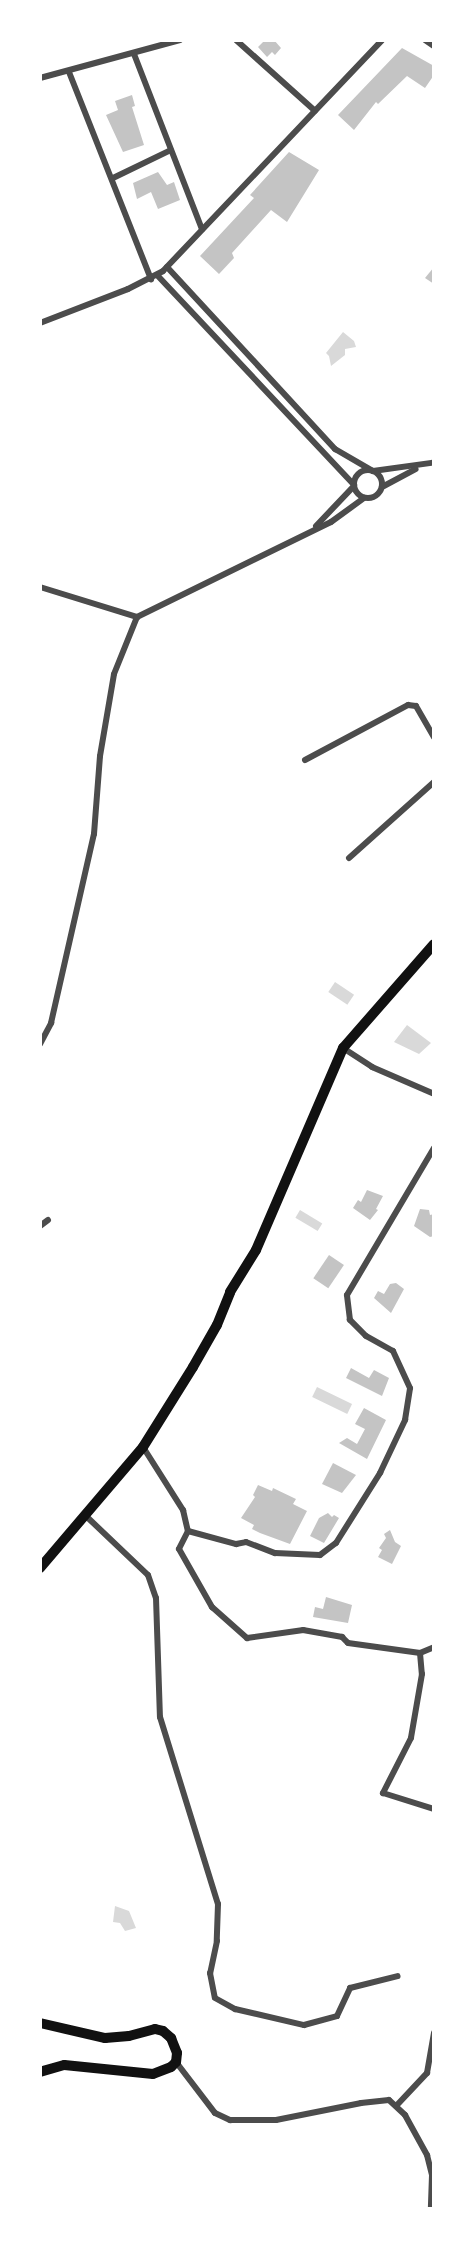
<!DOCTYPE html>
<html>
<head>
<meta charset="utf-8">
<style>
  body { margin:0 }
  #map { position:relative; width:474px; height:2249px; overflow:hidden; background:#fff; font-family:Lato,sans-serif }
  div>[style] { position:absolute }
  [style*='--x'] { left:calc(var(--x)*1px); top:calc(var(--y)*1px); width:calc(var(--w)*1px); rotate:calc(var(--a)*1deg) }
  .water>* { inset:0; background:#d9d9d9; transform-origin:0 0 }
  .building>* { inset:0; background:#c4c4c4; transform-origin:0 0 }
  .minor>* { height:6px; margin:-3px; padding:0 3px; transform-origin:3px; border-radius:3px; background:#4c4c4c }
  .minor>.ring { margin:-3px; padding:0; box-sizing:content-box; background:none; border:6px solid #4c4c4c; border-radius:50% }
  .secondary>* { height:10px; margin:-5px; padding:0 5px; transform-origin:5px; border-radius:5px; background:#111 }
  span { translate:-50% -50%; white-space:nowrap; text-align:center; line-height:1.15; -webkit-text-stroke:4.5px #fff; paint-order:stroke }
  .frame { position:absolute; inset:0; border:42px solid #fff; pointer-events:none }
</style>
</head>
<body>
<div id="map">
  <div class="water">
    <i style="clip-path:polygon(343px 332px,354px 341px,356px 347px,345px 349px,345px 355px,331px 366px,329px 356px,326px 353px)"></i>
    <i style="left:335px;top:982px;width:23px;height:12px;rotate:34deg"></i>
    <i style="clip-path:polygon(407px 1025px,431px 1043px,419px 1054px,394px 1042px)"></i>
    <i style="left:300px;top:1210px;width:26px;height:9px;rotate:31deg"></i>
    <i style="left:317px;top:1387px;width:39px;height:11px;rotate:26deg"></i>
    <i style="clip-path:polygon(115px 1906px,129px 1911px,136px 1928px,125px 1931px,120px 1923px,113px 1922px)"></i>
  </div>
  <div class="building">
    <i style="clip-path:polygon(265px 40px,274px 40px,281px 48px,275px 55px,272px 52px,267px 57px,258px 47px)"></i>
    <i style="clip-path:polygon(402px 48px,434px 66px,434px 75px,425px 88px,407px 76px,378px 104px,376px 102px,354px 130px,338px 115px)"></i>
    <i style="clip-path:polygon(132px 95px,135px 106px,132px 107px,144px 145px,123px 152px,106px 115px,118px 110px,115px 101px)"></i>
    <i style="clip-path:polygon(289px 152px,319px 170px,287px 222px,271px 210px,232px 253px,234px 258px,219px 274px,200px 256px,254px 198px,250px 195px)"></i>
    <i style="clip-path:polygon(158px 172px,167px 185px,174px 182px,180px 200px,158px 209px,151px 192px,137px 199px,133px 183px)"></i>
    <i style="clip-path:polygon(434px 267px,434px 284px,425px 278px)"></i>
    <i style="clip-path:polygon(367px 1190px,383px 1196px,376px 1209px,378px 1210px,370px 1220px,353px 1208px,358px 1200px,361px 1202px)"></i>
    <i style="clip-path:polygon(420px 1209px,429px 1210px,430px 1215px,434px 1214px,434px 1236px,430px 1237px,414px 1226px)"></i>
    <i style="left:329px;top:1255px;width:18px;height:28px;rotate:34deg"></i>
    <i style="clip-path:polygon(396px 1283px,404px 1289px,391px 1313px,374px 1298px,378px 1291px,384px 1294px,390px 1284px)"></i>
    <i style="clip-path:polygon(351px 1368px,369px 1378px,374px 1370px,389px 1378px,382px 1396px,346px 1378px)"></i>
    <i style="clip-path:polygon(364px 1408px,386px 1420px,367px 1459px,339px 1443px,347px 1438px,357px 1444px,365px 1429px,355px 1424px)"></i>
    <i style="clip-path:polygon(333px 1463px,356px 1475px,342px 1493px,322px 1484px)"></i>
    <i style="clip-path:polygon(258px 1485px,272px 1491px,273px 1488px,296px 1499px,293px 1504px,307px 1511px,290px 1544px,260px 1533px,252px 1529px,254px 1525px,241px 1518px,255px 1497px,253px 1495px)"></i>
    <i style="clip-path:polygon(328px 1513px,332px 1517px,334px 1515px,339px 1518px,324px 1543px,310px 1536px,319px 1518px)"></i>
    <i style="clip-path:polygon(390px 1530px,395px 1542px,401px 1546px,392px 1564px,378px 1557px,382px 1550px,379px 1548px,386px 1538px,384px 1534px)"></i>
    <i style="clip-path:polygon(326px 1597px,352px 1605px,348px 1623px,313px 1617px,315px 1607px,323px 1609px)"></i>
  </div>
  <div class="minor">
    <i style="--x:236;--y:40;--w:106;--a:41.9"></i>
    <i style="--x:425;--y:40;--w:11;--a:34"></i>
    <i style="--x:134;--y:54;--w:188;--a:68.8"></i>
    <i style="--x:69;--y:72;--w:223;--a:68.4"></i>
    <i style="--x:40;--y:78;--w:145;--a:-15.2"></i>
    <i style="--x:113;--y:178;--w:64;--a:-25.8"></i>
    <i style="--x:167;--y:267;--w:248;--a:47.3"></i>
    <i style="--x:335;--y:449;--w:44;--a:30.1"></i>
    <i style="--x:373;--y:471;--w:59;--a:-7.9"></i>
    <i style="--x:157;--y:275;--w:288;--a:46.8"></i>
    <i style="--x:40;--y:323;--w:94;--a:-21.1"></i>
    <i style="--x:128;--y:289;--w:39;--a:-27"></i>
    <i style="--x:163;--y:271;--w:318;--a:-46.5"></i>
    <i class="ring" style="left:354px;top:470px;width:22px;height:22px"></i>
    <i style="--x:382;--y:487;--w:38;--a:-28"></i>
    <i style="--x:316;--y:526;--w:55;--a:-46.5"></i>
    <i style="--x:40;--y:587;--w:102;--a:17.2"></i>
    <i style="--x:305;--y:760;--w:117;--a:-28.1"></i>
    <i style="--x:408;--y:705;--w:8;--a:7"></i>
    <i style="--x:416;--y:706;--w:36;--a:60"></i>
    <i style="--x:349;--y:858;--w:114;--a:-41.8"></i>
    <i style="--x:40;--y:1044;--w:24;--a:-62"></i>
    <i style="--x:51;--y:1023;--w:194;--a:-77.2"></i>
    <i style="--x:94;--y:834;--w:78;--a:-85.6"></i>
    <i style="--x:100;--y:756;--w:83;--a:-80.3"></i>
    <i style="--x:114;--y:674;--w:61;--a:-68"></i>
    <i style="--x:137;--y:617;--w:216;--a:-26.1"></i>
    <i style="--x:331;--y:522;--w:41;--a:-36"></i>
    <i style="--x:343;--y:1048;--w:35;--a:33"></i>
    <i style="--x:372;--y:1067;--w:68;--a:23.5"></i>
    <i style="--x:40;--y:1226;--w:10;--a:-37"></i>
    <i style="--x:143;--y:1447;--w:75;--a:57.6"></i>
    <i style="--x:183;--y:1510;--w:22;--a:77"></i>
    <i style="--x:188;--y:1531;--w:20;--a:117"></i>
    <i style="--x:179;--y:1549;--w:67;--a:60.4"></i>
    <i style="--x:212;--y:1607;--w:47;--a:41.5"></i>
    <i style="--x:247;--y:1638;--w:57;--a:-8.1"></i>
    <i style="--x:303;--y:1630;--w:40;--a:10"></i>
    <i style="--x:342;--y:1637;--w:8;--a:45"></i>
    <i style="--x:348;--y:1643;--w:73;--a:7.9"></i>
    <i style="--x:420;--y:1653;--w:15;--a:-23"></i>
    <i style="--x:87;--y:1517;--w:84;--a:43.6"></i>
    <i style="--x:148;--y:1575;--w:24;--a:71"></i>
    <i style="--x:156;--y:1598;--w:119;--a:88.1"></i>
    <i style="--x:160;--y:1717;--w:196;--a:72.8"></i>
    <i style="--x:218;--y:1904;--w:37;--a:92"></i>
    <i style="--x:217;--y:1941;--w:33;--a:102"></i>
    <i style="--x:210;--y:1973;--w:25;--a:79"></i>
    <i style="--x:215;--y:1998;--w:23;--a:29"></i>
    <i style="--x:235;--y:2009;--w:71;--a:13.1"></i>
    <i style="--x:304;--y:2025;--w:34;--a:-15"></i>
    <i style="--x:337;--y:2016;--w:31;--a:-65"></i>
    <i style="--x:350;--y:1988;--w:49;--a:-14"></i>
    <i style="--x:188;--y:1531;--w:50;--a:15.2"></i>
    <i style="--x:236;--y:1544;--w:10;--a:-11"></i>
    <i style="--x:246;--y:1542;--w:31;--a:21"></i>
    <i style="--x:275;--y:1553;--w:45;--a:2.5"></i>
    <i style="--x:320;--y:1555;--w:20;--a:-37"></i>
    <i style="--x:336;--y:1543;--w:83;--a:-57.8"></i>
    <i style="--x:380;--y:1473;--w:59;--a:-64.7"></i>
    <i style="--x:405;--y:1420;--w:32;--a:-81"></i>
    <i style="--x:410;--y:1388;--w:41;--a:-114.7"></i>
    <i style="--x:393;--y:1351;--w:31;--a:-151"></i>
    <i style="--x:366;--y:1336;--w:23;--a:-135"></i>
    <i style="--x:350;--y:1320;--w:25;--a:-97"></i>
    <i style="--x:347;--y:1295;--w:171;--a:-59.4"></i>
    <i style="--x:420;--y:1653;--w:21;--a:85"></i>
    <i style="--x:422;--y:1674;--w:65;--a:99.8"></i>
    <i style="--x:411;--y:1738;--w:62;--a:117"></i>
    <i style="--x:383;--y:1793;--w:53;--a:17.4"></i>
    <i style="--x:176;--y:2062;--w:64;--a:52.6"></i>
    <i style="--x:215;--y:2113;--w:17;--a:25"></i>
    <i style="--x:230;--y:2120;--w:46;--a:0"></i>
    <i style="--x:276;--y:2120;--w:87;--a:-11.3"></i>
    <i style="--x:361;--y:2103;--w:28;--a:-6"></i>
    <i style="--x:389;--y:2100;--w:22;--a:43"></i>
    <i style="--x:405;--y:2115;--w:46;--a:61.2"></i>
    <i style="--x:427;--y:2155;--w:21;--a:76"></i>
    <i style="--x:432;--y:2175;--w:33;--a:92"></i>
    <i style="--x:397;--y:2105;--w:44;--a:-46.8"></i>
    <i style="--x:427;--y:2073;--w:41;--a:-80.1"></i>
  </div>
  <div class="secondary">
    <i style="--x:40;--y:1568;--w:159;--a:-49.6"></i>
    <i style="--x:143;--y:1447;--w:94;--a:-58"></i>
    <i style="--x:193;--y:1367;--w:48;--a:-60.3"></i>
    <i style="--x:217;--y:1325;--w:35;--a:-68"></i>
    <i style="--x:230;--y:1292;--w:49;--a:-58.2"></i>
    <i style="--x:256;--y:1250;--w:220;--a:-66.7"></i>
    <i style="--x:343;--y:1048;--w:138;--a:-48.8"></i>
    <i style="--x:40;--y:2023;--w:67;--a:13"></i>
    <i style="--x:105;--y:2038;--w:24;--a:-5"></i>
    <i style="--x:129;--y:2036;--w:27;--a:-15"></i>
    <i style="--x:155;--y:2029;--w:8;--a:14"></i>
    <i style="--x:163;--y:2031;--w:11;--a:41"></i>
    <i style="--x:171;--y:2038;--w:16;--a:68"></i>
    <i style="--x:177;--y:2053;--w:9;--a:96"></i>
    <i style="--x:176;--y:2062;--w:7;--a:135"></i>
    <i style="--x:171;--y:2067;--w:19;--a:159"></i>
    <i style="--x:153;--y:2074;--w:89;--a:-174.2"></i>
    <i style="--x:64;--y:2065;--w:25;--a:164"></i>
  </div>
  <div class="frame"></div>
</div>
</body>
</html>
